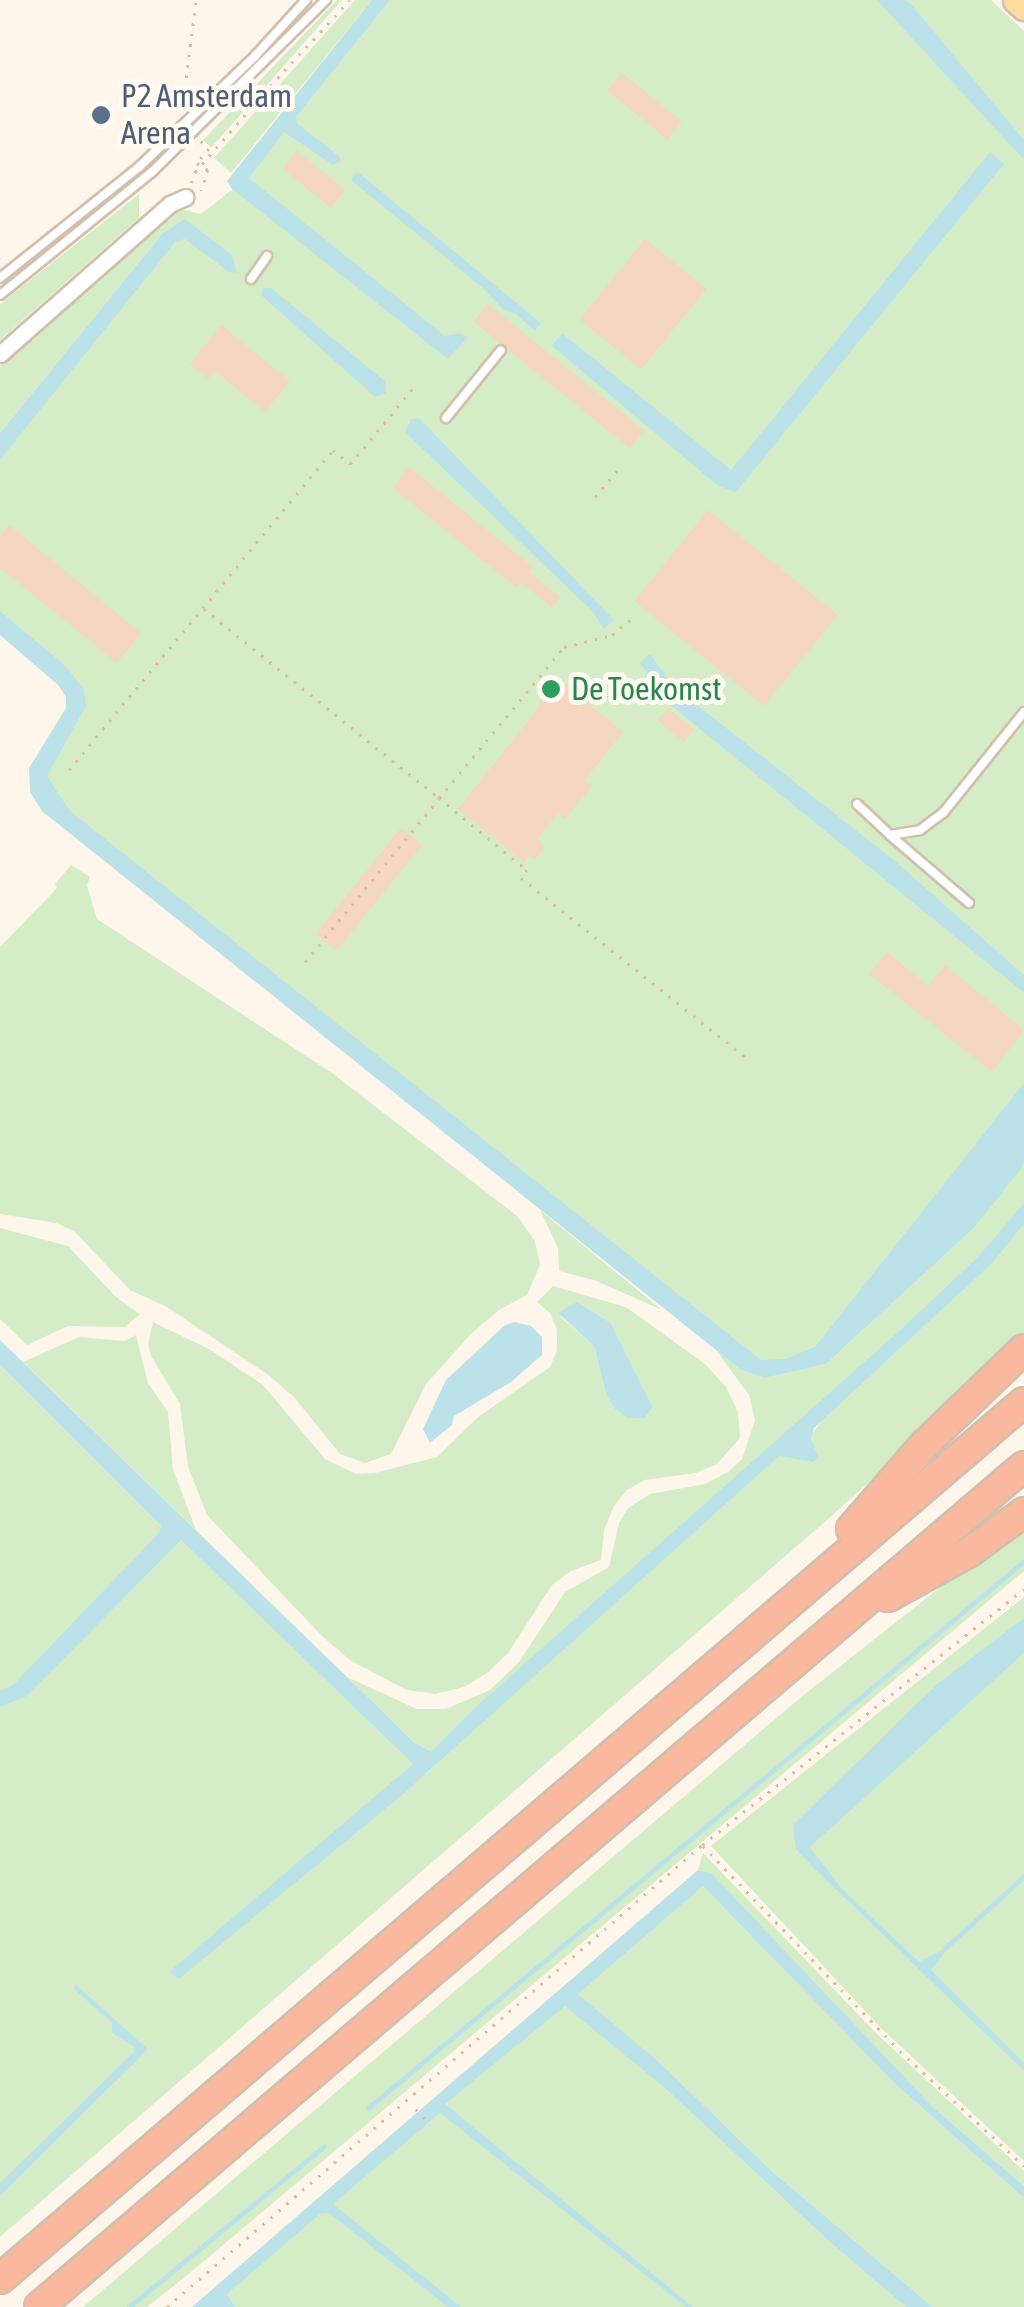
<!DOCTYPE html>
<html>
<head>
<meta charset="utf-8">
<style>
  body { margin:0 }
  #map { position:relative; width:1024px; height:2307px; overflow:hidden; background:#fef6ea; font-family:"Asap Condensed",sans-serif }
  div>[style] { position:absolute }
  [style*='--x'] { left:calc(var(--x)*1px); top:calc(var(--y)*1px); width:calc(var(--w)*1px); rotate:calc(var(--a)*1deg) }
  .green>* { inset:0; background:#d5edc6 }
  .water>* { inset:0; background:#bce2e9 }
  .stream>* { height:5px; margin:-2.5px; padding:0 2.5px; transform-origin:2.5px; border-radius:2.5px; background:#bce2e9 }
  .building>* { inset:0; background:#f5d6c0; transform-origin:0 0 }
  .path>* { height:2.5px; margin-top:-1.25px; transform-origin:0; background:repeating-linear-gradient(90deg,#dbb9a2 0 2.5px,transparent 0 10.5px) }
  .roads { filter:drop-shadow(2px 0 #d2bfae) drop-shadow(-2px 0 #d2bfae) drop-shadow(0 2px #d2bfae) drop-shadow(0 -2px #d2bfae) }
  .lane>* { height:8px; margin:-4px; padding:0 4px; transform-origin:4px; border-radius:4px; background:#fff }
  .street>* { height:15px; margin:-7.5px; padding:0 7.5px; transform-origin:7.5px; border-radius:7.5px; background:#fff }
  .primary>* { height:25px; margin:-12.5px; padding:0 12.5px; transform-origin:12.5px; border-radius:12.5px; background:#fedea0 }
  .highway>* { height:28px; margin:-14px; padding:0 14px; transform-origin:14px; border-radius:14px; background:#fab99e }
  .dots>* { width:28px; height:28px; translate:-50% -50%; box-sizing:border-box; border:5px solid #fffaf2; border-radius:50% }
  span { translate:-50% -50%; white-space:nowrap; text-align:center; line-height:1.15; -webkit-text-stroke:10px #fffaf2; paint-order:stroke }
  .service-label { font-size:32px; color:#4e5e75 }
  .left { translate:0 -50%; text-align:left }
  .leisure-label { font-size:32px; color:#27864d }
</style>
</head>
<body>
<div id="map">
  <div class="green">
    <i style="clip-path:polygon(337px 0,342px 0,211px 148px,203px 140px)"></i>
    <i style="clip-path:polygon(355px 0,372px 0,231px 173px,214px 158px)"></i>
    <i style="clip-path:polygon(389px 0,885px 0,1024px 149px,1024px 1098px,825px 1350px,772px 1373px,68px 822px,40px 773px,82px 698px,0 618px,0 452px,162px 234px,0 433px,0 365px,173px 214px,184px 210px,201px 214px,238px 185px)"></i>
    <i style="clip-path:polygon(906px 0,991px 0,1024px 31px,1024px 140px)"></i>
    <i style="clip-path:polygon(139px 194px,139px 218px,0 340px,0 304px)"></i>
    <i style="clip-path:polygon(71px 865px,90px 877px,87px 885px,97px 919px,332px 1073px,517px 1216px,535px 1241px,540px 1265px,527px 1295px,499px 1310px,471px 1334px,426px 1384px,391px 1454px,365px 1463px,340px 1454px,294px 1397px,267px 1374px,167px 1307px,130px 1290px,74px 1231px,56px 1223px,0 1214px,0 947px,57px 888px,55px 884px)"></i>
    <i style="clip-path:polygon(evenodd,1024px 1162px,1024px 1332px,950px 1409px,827px 1520px,0 2237px,0 1365px,161px 1526px,181px 1540px,425px 1775px,437px 1764px,347px 1677px,417px 1709px,446px 1709px,490px 1690px,519px 1662px,565px 1592px,609px 1567px,619px 1523px,628px 1508px,650px 1494px,705px 1484px,728px 1472px,742px 1459px,755px 1420px,749px 1395px,716px 1350px,741px 1370px,765px 1378px,826px 1364px,974px 1228px,1024px 1162px,817px 1406px,823px 1418px,812px 1434px,810px 1462px,777px 1442px,817px 1406px)"></i>
    <i style="clip-path:polygon(540px 1210px,662px 1310px,594px 1280px,559px 1271px,558px 1248px)"></i>
    <i style="clip-path:polygon(0 1228px,68px 1246px,116px 1297px,140px 1314px,125px 1327px,68px 1326px,27px 1345px,0 1319px)"></i>
    <i style="clip-path:polygon(evenodd,553px 1286px,626px 1307px,705px 1364px,726px 1387px,738px 1412px,740px 1438px,717px 1464px,696px 1473px,645px 1480px,627px 1490px,614px 1506px,604px 1530px,601px 1560px,571px 1571px,552px 1585px,508px 1653px,487px 1673px,464px 1687px,435px 1694px,407px 1690px,351px 1661px,323px 1637px,207px 1515px,188px 1467px,180px 1404px,151px 1356px,148px 1343px,153px 1322px,209px 1349px,263px 1385px,325px 1459px,356px 1474px,375px 1473px,437px 1457px,478px 1417px,550px 1367px,557px 1350px,557px 1330px,550px 1313px,537px 1302px,553px 1286px,577px 1303px,611px 1323px,653px 1407px,645px 1418px,606px 1394px,594px 1346px,560px 1316px,577px 1303px)"></i>
    <i style="clip-path:polygon(136px 1335px,148px 1383px,168px 1412px,173px 1469px,196px 1530px,23px 1362px,79px 1337px,125px 1341px)"></i>
    <i style="clip-path:polygon(1024px 1521px,1024px 1571px,185px 2277px,147px 2307px,83px 2307px,800px 1698px)"></i>
    <i style="clip-path:polygon(1024px 1597px,1024px 2161px,880px 2027px,711px 1846px)"></i>
    <i style="clip-path:polygon(703px 1853px,876px 2033px,1024px 2171px,1024px 2186px,933px 2107px,711px 1874px,698px 1870px)"></i>
    <i style="clip-path:polygon(703px 1885px,894px 2083px,1024px 2198px,1024px 2307px,933px 2307px,775px 2174px,658px 2061px,577px 1994px)"></i>
    <i style="clip-path:polygon(554px 1995px,666px 2089px,833px 2245px,906px 2307px,235px 2307px,215px 2287px)"></i>
  </div>
  <div class="water">
    <i style="clip-path:polygon(372px 0,390px 0,296px 117px,297px 123px,340px 157px,340px 162px,333px 165px,284px 132px,249px 178px,445px 336px,460px 333px,468px 337px,448px 359px,232px 189px,227px 181px)"></i>
    <i style="clip-path:polygon(877px 0,906px 0,912px 5px,1024px 140px,1024px 160px)"></i>
    <i style="clip-path:polygon(990px 152px,1004px 164px,736px 492px,718px 486px,552px 346px,562px 333px,731px 470px)"></i>
    <i style="clip-path:polygon(359px 173px,541px 323px,535px 331px,516px 314px,503px 309px,483px 288px,352px 181px,353px 174px)"></i>
    <i style="clip-path:polygon(185px 219px,232px 255px,237px 273px,229px 272px,185px 239px,176px 241px,0 460px,0 433px,162px 234px)"></i>
    <i style="clip-path:polygon(263px 288px,271px 288px,385px 381px,386px 393px,375px 397px,261px 295px)"></i>
    <i style="clip-path:polygon(419px 418px,614px 620px,604px 629px,592px 611px,405px 432px,411px 419px)"></i>
    <i style="clip-path:polygon(0 611px,66px 666px,84px 690px,86px 706px,47px 776px,70px 811px,761px 1360px,785px 1359px,815px 1347px,1024px 1083px,1024px 1162px,1020px 1170px,974px 1228px,826px 1364px,765px 1378px,741px 1370px,42px 811px,30px 792px,29px 768px,66px 708px,66px 697px,58px 685px,0 635px)"></i>
    <i style="clip-path:polygon(650px 654px,674px 687px,895px 861px,1024px 975px,1024px 993px,668px 703px,640px 663px)"></i>
    <i style="clip-path:polygon(1024px 1203px,1024px 1224px,992px 1263px,814px 1428px,811px 1440px,819px 1458px,813px 1462px,779px 1456px,402px 1795px,179px 1979px,169px 1972px,413px 1764px,181px 1540px,27px 1696px,0 1707px,0 1691px,14px 1684px,159px 1533px,161px 1526px,0 1365px,0 1340px,415px 1743px,431px 1752px,480px 1703px,897px 1333px,977px 1258px)"></i>
    <i style="clip-path:polygon(577px 1302px,611px 1323px,653px 1407px,645px 1418px,628px 1418px,615px 1409px,606px 1394px,594px 1346px,558px 1313px)"></i>
    <i style="clip-path:polygon(515px 1322px,531px 1326px,542px 1337px,542px 1355px,511px 1382px,454px 1416px,452px 1425px,430px 1443px,423px 1429px,446px 1380px,505px 1325px)"></i>
    <i style="clip-path:polygon(1024px 1618px,1024px 1653px,810px 1847px,842px 1889px,919px 1962px,950px 1946px,931px 1970px,1024px 2063px,1024px 2071px,813px 1867px,796px 1849px,793px 1825px,937px 1684px)"></i>
    <i style="clip-path:polygon(698px 1870px,711px 1873px,933px 2107px,1024px 2186px,1024px 2198px,894px 2083px,703px 1886px,578px 1994px,658px 2061px,775px 2174px,933px 2307px,906px 2307px,833px 2245px,666px 2089px,565px 2006px,445px 2104px,693px 2307px,686px 2307px,440px 2113px,333px 2204px,461px 2307px,448px 2307px,329px 2213px,320px 2214px,227px 2294px,235px 2307px,192px 2307px)"></i>
    <i style="clip-path:polygon(75px 1984px,148px 2049px,0 2196px,0 2183px,134px 2052px,133px 2046px,112px 2033px,112px 2023px,74px 1989px)"></i>
  </div>
  <div class="stream">
    <i style="--x:945;--y:1948;--w:107;--a:-42.3"></i>
    <i style="--x:368;--y:2108;--w:854;--a:-39.82"></i>
    <i style="--x:129;--y:2307;--w:253;--a:-39.5"></i>
  </div>
  <div class="building">
    <i style="left:622px;top:73px;width:77px;height:23px;rotate:39deg"></i>
    <i style="left:297px;top:151px;width:62px;height:23px;rotate:39deg"></i>
    <i style="left:645px;top:239px;width:79px;height:104px;rotate:39deg"></i>
    <i style="left:488px;top:304px;width:201px;height:23px;rotate:39deg"></i>
    <i style="clip-path:polygon(221px 325px,290px 381px,265px 412px,215px 371px,208px 379px,190px 364px)"></i>
    <i style="clip-path:polygon(409px 467px,533px 567px,529px 572px,560px 597px,552px 608px,521px 582px,517px 588px,393px 488px)"></i>
    <i style="left:708px;top:510px;width:167px;height:117px;rotate:39deg"></i>
    <i style="clip-path:polygon(9px 525px,141px 633px,117px 663px,0 568px,0 537px)"></i>
    <i style="clip-path:polygon(552px 682px,587px 687px,590px 705px,623px 732px,585px 780px,592px 786px,565px 819px,558px 813px,538px 838px,544px 848px,535px 860px,529px 855px,524px 862px,458px 809px,532px 716px)"></i>
    <i style="left:668px;top:708px;width:34px;height:16px;rotate:40deg"></i>
    <i style="left:401px;top:828px;width:27px;height:136px;rotate:39deg"></i>
    <i style="clip-path:polygon(887px 952px,928px 986px,945px 965px,1024px 1030px,992px 1072px,869px 974px)"></i>
  </div>
  <div class="path">
    <i style="--x:182;--y:109;--w:110;--a:-82.7"></i>
    <i style="--x:201;--y:141;--w:11;--a:45"></i>
    <i style="--x:209;--y:149;--w:18;--a:131"></i>
    <i style="--x:197;--y:163;--w:13;--a:32"></i>
    <i style="--x:208;--y:170;--w:22;--a:108"></i>
    <i style="--x:191;--y:183;--w:12;--a:-70"></i>
    <i style="--x:195;--y:172;--w:114;--a:-48.9"></i>
    <i style="--x:270;--y:86;--w:117;--a:-47.1"></i>
    <i style="--x:595;--y:497;--w:38;--a:-50"></i>
    <i style="--x:204;--y:609;--w:302;--a:38.8"></i>
    <i style="--x:439;--y:798;--w:196;--a:-50.4"></i>
    <i style="--x:564;--y:647;--w:49;--a:-14"></i>
    <i style="--x:612;--y:635;--w:26;--a:-40"></i>
    <i style="--x:69;--y:770;--w:415;--a:-50.5"></i>
    <i style="--x:333;--y:450;--w:22;--a:39"></i>
    <i style="--x:350;--y:464;--w:100;--a:-50.3"></i>
    <i style="--x:305;--y:962;--w:212;--a:-50.7"></i>
    <i style="--x:439;--y:798;--w:114;--a:39.3"></i>
    <i style="--x:527;--y:870;--w:10;--a:127"></i>
    <i style="--x:521;--y:878;--w:290;--a:38.6"></i>
    <i style="--x:703;--y:1846;--w:284;--a:46.1"></i>
    <i style="--x:900;--y:2051;--w:169;--a:42.8"></i>
    <i style="--x:416;--y:2109;--w:21;--a:49"></i>
    <i style="--x:167;--y:2307;--w:707;--a:-40.81"></i>
    <i style="--x:702;--y:1845;--w:411;--a:-38.5"></i>
  </div>
  <div class="roads">
    <div class="lane">
      <i style="--x:0;--y:278;--w:178;--a:-38.6"></i>
      <i style="--x:139;--y:167;--w:161;--a:-43.7"></i>
      <i style="--x:255;--y:56;--w:76;--a:-47.7"></i>
      <i style="--x:251;--y:279;--w:28;--a:-55"></i>
      <i style="--x:0;--y:295;--w:196;--a:-39"></i>
      <i style="--x:152;--y:172;--w:245;--a:-44.7"></i>
      <i style="--x:446;--y:418;--w:87;--a:-51"></i>
      <i style="--x:857;--y:804;--w:45;--a:43.2"></i>
      <i style="--x:969;--y:903;--w:104;--a:-139.3"></i>
      <i style="--x:890;--y:835;--w:30;--a:-9"></i>
      <i style="--x:920;--y:830;--w:30;--a:-37"></i>
      <i style="--x:944;--y:812;--w:128;--a:-51.3"></i>
    </div>
    <div class="street">
      <i style="--x:0;--y:354;--w:227;--a:-41.4"></i>
      <i style="--x:170;--y:204;--w:17;--a:-24"></i>
    </div>
    <div class="primary">
      <i style="--x:1016;--y:0;--w:11;--a:41"></i>
    </div>
    <div class="highway">
      <i style="--x:851;--y:1529;--w:113;--a:-49"></i>
      <i style="--x:925;--y:1444;--w:137;--a:-43.8"></i>
      <i style="--x:888;--y:1597;--w:95;--a:-29"></i>
      <i style="--x:971;--y:1551;--w:66;--a:-36.3"></i>
      <i style="--x:0;--y:2279;--w:1348;--a:-40.58"></i>
      <i style="--x:39;--y:2307;--w:1295;--a:-40.49"></i>
    </div>
  </div>
  <div class="dots">
    <i style="left:101px;top:115px;background:#5c6f8a"></i>
    <i style="left:551px;top:689px;background:#2e9e5b"></i>
  </div>
  <div class="service-label">
    <span class="left" style="left:121px;top:115px">P2 Amsterdam<br>Arena</span>
  </div>
  <div class="leisure-label">
    <span class="left" style="left:571px;top:689px">De Toekomst</span>
  </div>
</div>
</body>
</html>
